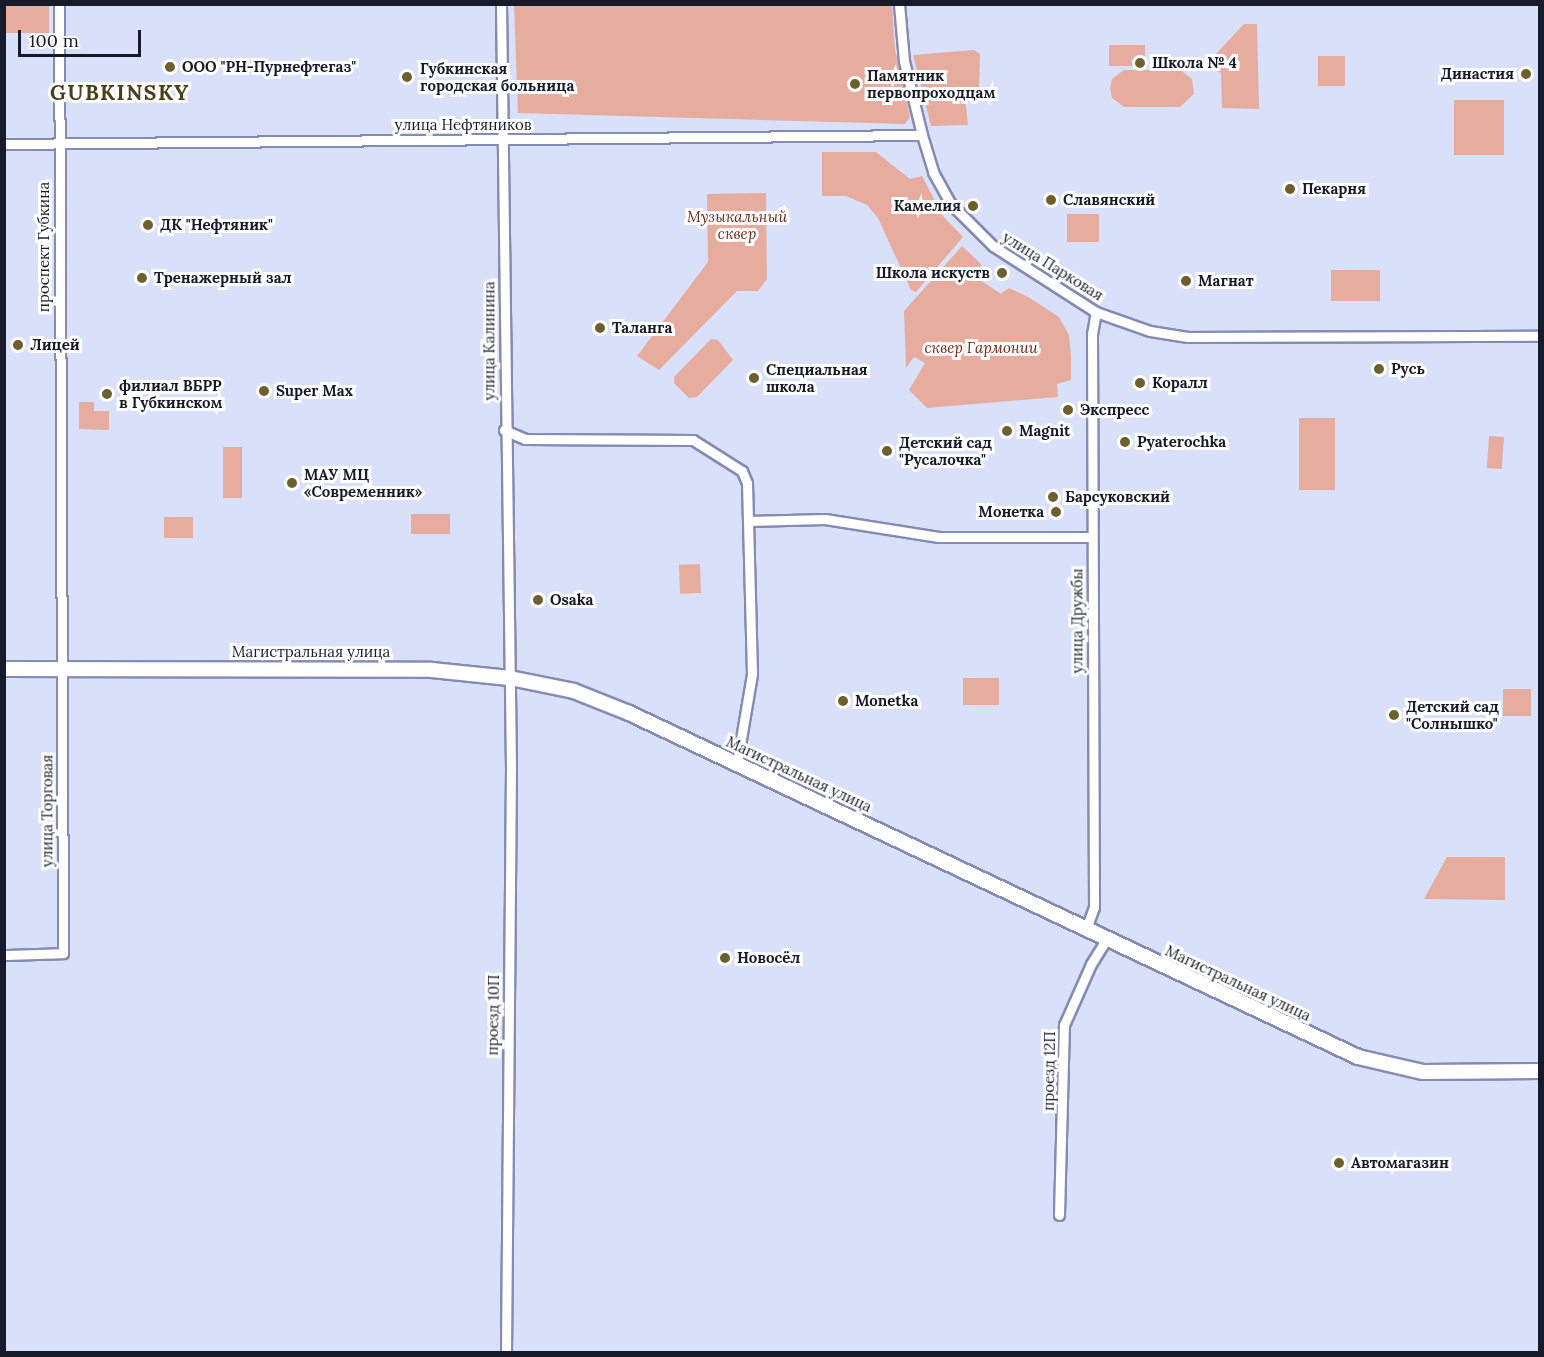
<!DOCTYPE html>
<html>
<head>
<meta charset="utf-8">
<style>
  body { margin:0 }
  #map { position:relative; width:1544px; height:1357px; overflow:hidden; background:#d9e0f9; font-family:Lora,serif }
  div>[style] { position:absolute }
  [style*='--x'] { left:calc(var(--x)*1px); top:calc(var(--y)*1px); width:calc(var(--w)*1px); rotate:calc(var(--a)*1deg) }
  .green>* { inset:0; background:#e6ac9d; transform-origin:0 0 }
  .roads { filter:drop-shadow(2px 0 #838cb3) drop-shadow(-2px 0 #838cb3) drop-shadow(0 2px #838cb3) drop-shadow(0 -2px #838cb3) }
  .street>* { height:9px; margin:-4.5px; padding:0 4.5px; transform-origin:4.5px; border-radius:4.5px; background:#fff }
  .secondary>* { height:14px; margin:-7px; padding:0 7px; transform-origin:7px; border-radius:7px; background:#fff }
  .dots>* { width:16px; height:16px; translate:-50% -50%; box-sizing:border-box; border:3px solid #fff; border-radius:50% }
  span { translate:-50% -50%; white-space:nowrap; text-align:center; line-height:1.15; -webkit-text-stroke:6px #fff; paint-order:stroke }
  .poi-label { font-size:15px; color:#171a29; font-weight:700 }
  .left { translate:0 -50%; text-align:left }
  .right { translate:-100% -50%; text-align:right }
  .street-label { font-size:15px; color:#171a29 }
  .park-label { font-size:15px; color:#732514; font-style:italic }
  .district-label { font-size:21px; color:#493e15; font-weight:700; letter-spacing:1.5px }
  .frame { position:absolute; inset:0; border:6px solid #171a29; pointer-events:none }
  .scale { position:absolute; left:18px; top:30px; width:123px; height:27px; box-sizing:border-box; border:3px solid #171a29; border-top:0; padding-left:8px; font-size:18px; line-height:21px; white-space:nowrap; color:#171a29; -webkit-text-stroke:4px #fff; paint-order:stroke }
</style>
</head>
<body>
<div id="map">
  <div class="green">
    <i style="left:4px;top:5px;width:45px;height:28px"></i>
    <i style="clip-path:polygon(514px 5px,892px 5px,895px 49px,910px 117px,905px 124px,518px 113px)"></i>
    <i style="clip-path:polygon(1244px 24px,1257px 24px,1259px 109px,1222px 108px,1221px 73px,1213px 69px,1214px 56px)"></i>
    <i style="left:1109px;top:45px;width:36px;height:21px"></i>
    <i style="clip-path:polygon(974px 50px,980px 54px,979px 91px,965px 97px,968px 125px,931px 126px,913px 55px)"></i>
    <i style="left:1318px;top:56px;width:27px;height:30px"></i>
    <i style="clip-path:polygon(1124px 70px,1180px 70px,1192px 79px,1194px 94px,1180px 107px,1124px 107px,1112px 98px,1110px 88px,1112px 79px)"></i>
    <i style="left:1454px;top:100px;width:50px;height:55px"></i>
    <i style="clip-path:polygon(822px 152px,876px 152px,910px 179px,922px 176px,943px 216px,963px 237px,916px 292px,911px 290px,878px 218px,867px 205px,846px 196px,822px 196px)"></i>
    <i style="clip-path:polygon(766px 193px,767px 279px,758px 291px,737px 291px,659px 370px,637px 356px,708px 262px,707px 194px)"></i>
    <i style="left:1067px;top:214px;width:32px;height:28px"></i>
    <i style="clip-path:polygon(962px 246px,981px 264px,979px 279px,1001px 294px,1009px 288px,1030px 298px,1059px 317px,1069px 335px,1071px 356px,1071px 380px,1057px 384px,1058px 397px,927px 408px,909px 390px,925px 363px,914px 357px,906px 368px,904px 311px)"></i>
    <i style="left:1380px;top:270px;width:31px;height:49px;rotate:90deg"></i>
    <i style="clip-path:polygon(711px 339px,718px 340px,733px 360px,697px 397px,689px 398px,674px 383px,674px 377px)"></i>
    <i style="clip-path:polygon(79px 402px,94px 402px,94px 411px,109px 411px,109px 430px,79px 429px)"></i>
    <i style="left:1299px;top:418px;width:36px;height:72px"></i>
    <i style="left:1489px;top:436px;width:15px;height:32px;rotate:4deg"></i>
    <i style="left:223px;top:447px;width:19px;height:51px"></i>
    <i style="left:411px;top:514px;width:39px;height:20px"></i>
    <i style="left:164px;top:517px;width:29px;height:21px"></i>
    <i style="left:700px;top:564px;width:29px;height:21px;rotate:88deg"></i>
    <i style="left:963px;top:678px;width:36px;height:27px"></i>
    <i style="left:1503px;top:689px;width:28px;height:27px"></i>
    <i style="clip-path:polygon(1447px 857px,1505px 857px,1505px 900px,1424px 899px)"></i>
  </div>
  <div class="roads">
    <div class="street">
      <i style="--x:501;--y:4;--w:764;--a:89.25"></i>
      <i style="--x:511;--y:768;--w:584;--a:90.49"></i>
      <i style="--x:899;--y:4;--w:57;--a:85"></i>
      <i style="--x:904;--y:61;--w:76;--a:76.3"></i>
      <i style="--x:922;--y:135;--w:39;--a:73"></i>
      <i style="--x:933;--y:172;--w:35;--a:61"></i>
      <i style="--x:950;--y:203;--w:61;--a:45"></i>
      <i style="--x:993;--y:246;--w:122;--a:32.7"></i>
      <i style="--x:1096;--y:312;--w:57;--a:19.4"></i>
      <i style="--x:1150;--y:331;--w:38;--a:9"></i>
      <i style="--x:1188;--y:337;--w:352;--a:-0.2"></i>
      <i style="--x:4;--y:144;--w:918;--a:-0.56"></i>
      <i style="--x:504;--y:430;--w:23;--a:23"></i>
      <i style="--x:525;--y:439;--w:168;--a:0.3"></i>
      <i style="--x:693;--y:440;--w:58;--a:32.3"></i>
      <i style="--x:742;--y:471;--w:13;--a:67"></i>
      <i style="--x:747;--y:483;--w:191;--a:88.5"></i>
      <i style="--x:752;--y:674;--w:90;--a:99.6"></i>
      <i style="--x:748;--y:521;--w:77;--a:-1.5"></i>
      <i style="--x:825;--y:519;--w:115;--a:9"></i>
      <i style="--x:939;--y:537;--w:153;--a:0"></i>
      <i style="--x:1086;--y:929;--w:23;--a:-70"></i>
      <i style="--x:1094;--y:907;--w:573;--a:-90.2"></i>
      <i style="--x:1092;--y:334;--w:22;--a:-80"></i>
      <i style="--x:4;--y:955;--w:59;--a:-1.9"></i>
      <i style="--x:63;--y:953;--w:949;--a:-90.24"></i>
      <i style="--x:1059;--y:1215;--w:190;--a:-88.5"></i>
      <i style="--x:1064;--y:1025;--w:67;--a:-66.1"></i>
      <i style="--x:1091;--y:964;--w:31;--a:-58"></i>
    </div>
    <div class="secondary">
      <i style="--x:4;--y:669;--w:428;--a:0.1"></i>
      <i style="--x:432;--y:670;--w:78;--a:5.9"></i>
      <i style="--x:510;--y:678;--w:65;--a:11.5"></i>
      <i style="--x:574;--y:691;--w:59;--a:21.8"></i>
      <i style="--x:629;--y:713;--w:806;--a:25.26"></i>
      <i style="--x:1358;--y:1057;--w:67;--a:13"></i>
      <i style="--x:1423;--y:1072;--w:117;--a:-0.5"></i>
    </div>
  </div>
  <div class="dots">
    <i style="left:1140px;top:63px;background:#6e602d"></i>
    <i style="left:170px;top:67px;background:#6e602d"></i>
    <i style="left:1526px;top:74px;background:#6e602d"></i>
    <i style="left:407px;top:77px;background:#6e602d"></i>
    <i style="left:855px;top:84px;background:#6e602d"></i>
    <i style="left:1290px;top:189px;background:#6e602d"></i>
    <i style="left:1051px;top:200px;background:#6e602d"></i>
    <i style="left:973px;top:206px;background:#6e602d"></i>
    <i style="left:148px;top:225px;background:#6e602d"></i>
    <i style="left:1002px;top:273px;background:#6e602d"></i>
    <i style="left:142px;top:278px;background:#6e602d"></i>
    <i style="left:1186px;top:281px;background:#6e602d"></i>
    <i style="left:600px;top:328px;background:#6e602d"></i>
    <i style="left:18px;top:345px;background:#6e602d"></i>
    <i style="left:1379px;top:369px;background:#6e602d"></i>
    <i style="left:754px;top:378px;background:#6e602d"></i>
    <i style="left:1140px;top:383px;background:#6e602d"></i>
    <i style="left:264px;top:391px;background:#6e602d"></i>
    <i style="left:107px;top:394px;background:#6e602d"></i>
    <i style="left:1068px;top:410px;background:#6e602d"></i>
    <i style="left:1007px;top:431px;background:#6e602d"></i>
    <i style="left:1125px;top:442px;background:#6e602d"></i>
    <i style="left:887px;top:451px;background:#6e602d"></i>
    <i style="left:292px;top:483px;background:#6e602d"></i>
    <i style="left:1053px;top:497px;background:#6e602d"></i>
    <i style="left:1056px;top:512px;background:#6e602d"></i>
    <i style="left:538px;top:600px;background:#6e602d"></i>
    <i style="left:843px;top:701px;background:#6e602d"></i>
    <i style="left:1394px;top:715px;background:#6e602d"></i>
    <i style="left:725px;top:958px;background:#6e602d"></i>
    <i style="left:1339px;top:1163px;background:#6e602d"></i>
  </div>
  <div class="poi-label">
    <span class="left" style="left:1152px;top:63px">Школа № 4</span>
    <span class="left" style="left:182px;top:67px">ООО "РН-Пурнефтегаз"</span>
    <span class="left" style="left:420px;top:77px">Губкинская<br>городская больница</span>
    <span class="right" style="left:1514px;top:74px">Династия</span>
    <span class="left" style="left:867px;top:84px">Памятник<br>первопроходцам</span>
    <span class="left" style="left:1302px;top:189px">Пекарня</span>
    <span class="left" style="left:1063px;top:200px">Славянский</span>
    <span class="right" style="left:961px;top:206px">Камелия</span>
    <span class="left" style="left:160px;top:225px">ДК "Нефтяник"</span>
    <span class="right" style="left:990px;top:273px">Школа искуств</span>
    <span class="left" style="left:154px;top:278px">Тренажерный зал</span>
    <span class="left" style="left:1198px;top:281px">Магнат</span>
    <span class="left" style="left:612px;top:328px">Таланга</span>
    <span class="left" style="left:30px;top:345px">Лицей</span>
    <span class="left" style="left:766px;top:378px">Специальная<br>школа</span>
    <span class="left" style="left:1391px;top:369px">Русь</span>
    <span class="left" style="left:1152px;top:383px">Коралл</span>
    <span class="left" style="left:119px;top:394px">филиал ВБРР<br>в Губкинском</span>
    <span class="left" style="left:276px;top:391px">Super Max</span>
    <span class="left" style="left:1080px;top:410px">Экспресс</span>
    <span class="left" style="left:1019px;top:431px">Magnit</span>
    <span class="left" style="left:899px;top:451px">Детский сад<br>"Русалочка"</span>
    <span class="left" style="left:1137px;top:442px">Pyaterochka</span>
    <span class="left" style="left:304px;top:483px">МАУ МЦ<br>«Современник»</span>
    <span class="left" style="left:1065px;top:497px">Барсуковский</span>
    <span class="right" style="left:1044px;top:512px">Монетка</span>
    <span class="left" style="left:550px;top:600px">Osaka</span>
    <span class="left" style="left:855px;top:701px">Monetka</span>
    <span class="left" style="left:1406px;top:715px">Детский сад<br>"Солнышко"</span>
    <span class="left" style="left:737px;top:958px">Новосёл</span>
    <span class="left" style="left:1351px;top:1163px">Автомагазин</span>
  </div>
  <div class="street-label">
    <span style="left:463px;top:125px">улица Нефтяников</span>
    <span style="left:44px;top:247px;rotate:-90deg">проспект Губкина</span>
    <span style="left:1053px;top:266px;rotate:32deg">улица Парковая</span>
    <span style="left:489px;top:341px;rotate:-90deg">улица Калинина</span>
    <span style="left:1077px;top:621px;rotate:-90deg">улица Дружбы</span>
    <span style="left:311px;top:652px">Магистральная улица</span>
    <span style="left:799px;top:774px;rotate:25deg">Магистральная улица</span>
    <span style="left:47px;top:811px;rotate:-90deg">улица Торговая</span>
    <span style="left:1238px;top:983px;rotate:25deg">Магистральная улица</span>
    <span style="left:493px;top:1015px;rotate:-89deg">проезд 10П</span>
    <span style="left:1049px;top:1071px;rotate:-89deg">проезд 12П</span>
  </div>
  <div class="park-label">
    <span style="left:737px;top:225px">Музыкальный<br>сквер</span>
    <span style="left:981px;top:348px">сквер Гармонии</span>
  </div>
  <div class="district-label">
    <span style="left:120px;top:93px">GUBKINSKY</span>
  </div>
  <div class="frame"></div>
  <div class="scale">100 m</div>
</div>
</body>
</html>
